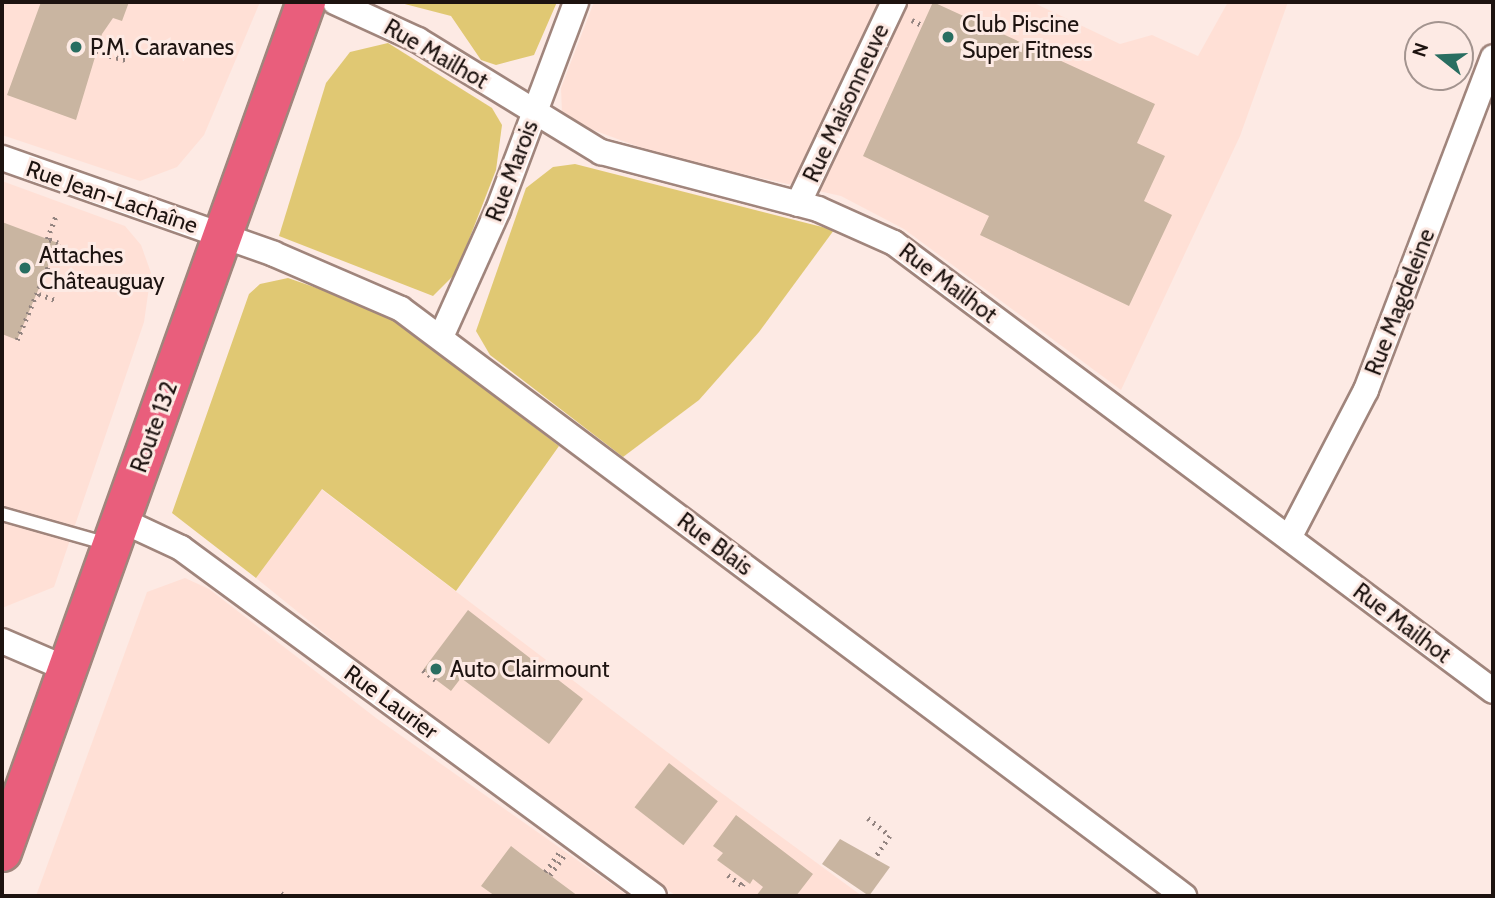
<!DOCTYPE html>
<html>
<head>
<meta charset="utf-8">
<style>
  body { margin:0 }
  #map { position:relative; width:1495px; height:898px; overflow:hidden; background:#fdeae4; font-family:Cabin,sans-serif }
  div>[style] { position:absolute }
  [style*='--x'] { left:calc(var(--x)*1px); top:calc(var(--y)*1px); width:calc(var(--w)*1px); rotate:calc(var(--a)*1deg) }
  .built>* { inset:0; background:#ffe0d6 }
  .green>* { inset:0; background:#e0c873 }
  .building>* { inset:0; background:#c9b5a1; transform-origin:0 0 }
  .path>* { height:4.5px; margin-top:-2.25px; transform-origin:0; background:repeating-linear-gradient(90deg,#938480 0 2px,transparent 0 7px) }
  .roads { filter:drop-shadow(2px 0 #a0857c) drop-shadow(-2px 0 #a0857c) drop-shadow(0 2px #a0857c) drop-shadow(0 -2px #a0857c) }
  .lane>* { height:12px; margin:-6px; padding:0 6px; transform-origin:6px; border-radius:6px; background:#fff }
  .street>* { height:24px; margin:-12px; padding:0 12px; transform-origin:12px; border-radius:12px; background:#fff }
  .highway>* { height:38px; margin:-19px; padding:0 19px; transform-origin:19px; border-radius:19px; background:#e95e7c }
  .dots>* { width:19px; height:19px; translate:-50% -50%; box-sizing:border-box; border:4px solid #fdeae4; border-radius:50% }
  span { translate:-50% -50%; white-space:nowrap; text-align:center; line-height:1.15; -webkit-text-stroke:6px #fdeae4; paint-order:stroke }
  .poi-label { font-size:23px; color:#1d1310 }
  .left { translate:0 -50%; text-align:left }
  .street-label { font-size:23px; color:#1d1310 }
  .frame { position:absolute; inset:0; border:4px solid #1d1310; pointer-events:none }
  .north { position:absolute; left:1404px; top:21px; width:70px; height:70px; box-sizing:border-box; background:#fdeae4; border:2px solid #a3948f; border-radius:50%; rotate:288deg; font-size:19px; font-weight:700; line-height:28px; text-align:center; color:#1d1310 }
  .north::after { content:''; display:block; margin:auto; width:24px; height:32px; background:#296e61; clip-path:polygon(50% 0,100% 100%,50% 72%,0 100%) }
</style>
</head>
<body>
<div id="map">
  <div class="built">
    <i style="clip-path:polygon(2px 2px,260px 2px,204px 135px,177px 167px,140px 181px,2px 135px)"></i>
    <i style="clip-path:polygon(594px 2px,1032px 2px,1120px 44px,1152px 35px,1198px 56px,1228px 2px,1288px 2px,1240px 136px,1121px 390px,904px 229px,841px 196px,663px 156px,572px 122px,562px 113px,561px 88px)"></i>
    <i style="clip-path:polygon(2px 181px,125px 226px,141px 245px,151px 273px,144px 322px,54px 587px,2px 608px)"></i>
    <i style="clip-path:polygon(321px 489px,712px 786px,862px 896px,676px 896px,361px 663px,256px 578px)"></i>
    <i style="clip-path:polygon(185px 578px,209px 589px,376px 718px,628px 896px,36px 896px,147px 592px)"></i>
  </div>
  <div class="green">
    <i style="clip-path:polygon(397px 2px,557px 2px,534px 55px,496px 65px,481px 60px,451px 16px)"></i>
    <i style="clip-path:polygon(388px 43px,492px 108px,502px 125px,496px 170px,456px 273px,433px 296px,279px 236px,326px 83px,350px 52px)"></i>
    <i style="clip-path:polygon(575px 164px,834px 230px,759px 332px,699px 400px,623px 457px,490px 355px,476px 331px,526px 188px,553px 167px)"></i>
    <i style="clip-path:polygon(288px 278px,383px 311px,559px 446px,456px 591px,322px 489px,256px 578px,172px 513px,249px 294px,260px 284px)"></i>
  </div>
  <div class="building">
    <i style="clip-path:polygon(41px 2px,129px 2px,122px 21px,113px 18px,102px 34px,76px 120px,7px 95px)"></i>
    <i style="clip-path:polygon(933px 2px,1155px 104px,1137px 143px,1165px 156px,1144px 201px,1172px 215px,1129px 306px,980px 235px,989px 216px,863px 156px)"></i>
    <i style="clip-path:polygon(2px 222px,58px 243px,17px 340px,2px 334px)"></i>
    <i style="clip-path:polygon(468px 610px,583px 699px,549px 744px,461px 678px,451px 691px,423px 670px)"></i>
    <i style="left:669px;top:763px;width:62px;height:56px;rotate:38deg"></i>
    <i style="clip-path:polygon(736px 815px,813px 874px,796px 896px,756px 896px,763px 887px,753px 879px,750px 884px,717px 860px,723px 853px,713px 846px)"></i>
    <i style="clip-path:polygon(840px 839px,890px 867px,869px 896px,822px 864px)"></i>
    <i style="clip-path:polygon(511px 846px,520px 853px,578px 896px,495px 896px,481px 886px)"></i>
  </div>
  <div class="path">
    <i style="--x:912;--y:20;--w:11;--a:27"></i>
    <i style="--x:96;--y:52;--w:34;--a:15"></i>
    <i style="--x:39;--y:294;--w:20;--a:20"></i>
    <i style="--x:17;--y:340;--w:105;--a:-67.1"></i>
    <i style="--x:58;--y:243;--w:12;--a:-160"></i>
    <i style="--x:47;--y:239;--w:25;--a:-69"></i>
    <i style="--x:423;--y:670;--w:16;--a:38"></i>
    <i style="--x:868;--y:818;--w:28;--a:39"></i>
    <i style="--x:890;--y:836;--w:25;--a:124"></i>
    <i style="--x:545;--y:872;--w:24;--a:-54"></i>
    <i style="--x:550;--y:875;--w:24;--a:-54"></i>
    <i style="--x:728;--y:875;--w:17;--a:36"></i>
    <i style="--x:742;--y:885;--w:5;--a:-53"></i>
    <i style="--x:281;--y:893;--w:5;--a:37"></i>
  </div>
  <div class="roads">
    <div class="lane">
      <i style="--x:2;--y:514;--w:110;--a:15.8"></i>
    </div>
    <div class="street">
      <i style="--x:335;--y:2;--w:91;--a:24.6"></i>
      <i style="--x:418;--y:40;--w:215;--a:31.5"></i>
      <i style="--x:601;--y:152;--w:224;--a:14.7"></i>
      <i style="--x:818;--y:209;--w:83;--a:24.1"></i>
      <i style="--x:894;--y:243;--w:748;--a:36.79"></i>
      <i style="--x:2;--y:158;--w:288;--a:19.4"></i>
      <i style="--x:274;--y:254;--w:138;--a:23.4"></i>
      <i style="--x:401;--y:309;--w:979;--a:36.86"></i>
      <i style="--x:798;--y:204;--w:224;--a:-64.6"></i>
      <i style="--x:441;--y:337;--w:139;--a:-65.8"></i>
      <i style="--x:498;--y:210;--w:222;--a:-69.4"></i>
      <i style="--x:121;--y:520;--w:66;--a:25"></i>
      <i style="--x:181;--y:548;--w:587;--a:36.34"></i>
      <i style="--x:1289;--y:538;--w:167;--a:-62.5"></i>
      <i style="--x:1366;--y:390;--w:356;--a:-69.1"></i>
      <i style="--x:2;--y:641;--w:71;--a:23.3"></i>
    </div>
    <div class="highway">
      <i style="--x:2;--y:852;--w:903;--a:-70.32"></i>
    </div>
  </div>
  <div class="dots">
    <i style="left:948px;top:37px;background:#296e61"></i>
    <i style="left:76px;top:47px;background:#296e61"></i>
    <i style="left:25px;top:268px;background:#296e61"></i>
    <i style="left:436px;top:669px;background:#296e61"></i>
  </div>
  <div class="poi-label">
    <span class="left" style="left:962px;top:37px">Club Piscine<br>Super Fitness</span>
    <span class="left" style="left:90px;top:47px">P.M. Caravanes</span>
    <span class="left" style="left:39px;top:268px">Attaches<br>Châteauguay</span>
    <span class="left" style="left:450px;top:669px">Auto Clairmount</span>
  </div>
  <div class="street-label">
    <span style="left:436px;top:54px;rotate:30deg">Rue Mailhot</span>
    <span style="left:846px;top:103px;rotate:-65deg">Rue Maisonneuve</span>
    <span style="left:512px;top:171px;rotate:-69deg">Rue Marois</span>
    <span style="left:112px;top:197px;rotate:19deg">Rue Jean-Lachaîne</span>
    <span style="left:948px;top:283px;rotate:37deg">Rue Mailhot</span>
    <span style="left:1400px;top:302px;rotate:-69deg">Rue Magdeleine</span>
    <span style="left:154px;top:427px;rotate:-70deg">Route 132</span>
    <span style="left:715px;top:544px;rotate:37deg">Rue Blais</span>
    <span style="left:1402px;top:623px;rotate:37deg">Rue Mailhot</span>
    <span style="left:391px;top:702px;rotate:36deg">Rue Laurier</span>
  </div>
  <div class="frame"></div>
  <div class="north">N</div>
</div>
</body>
</html>
